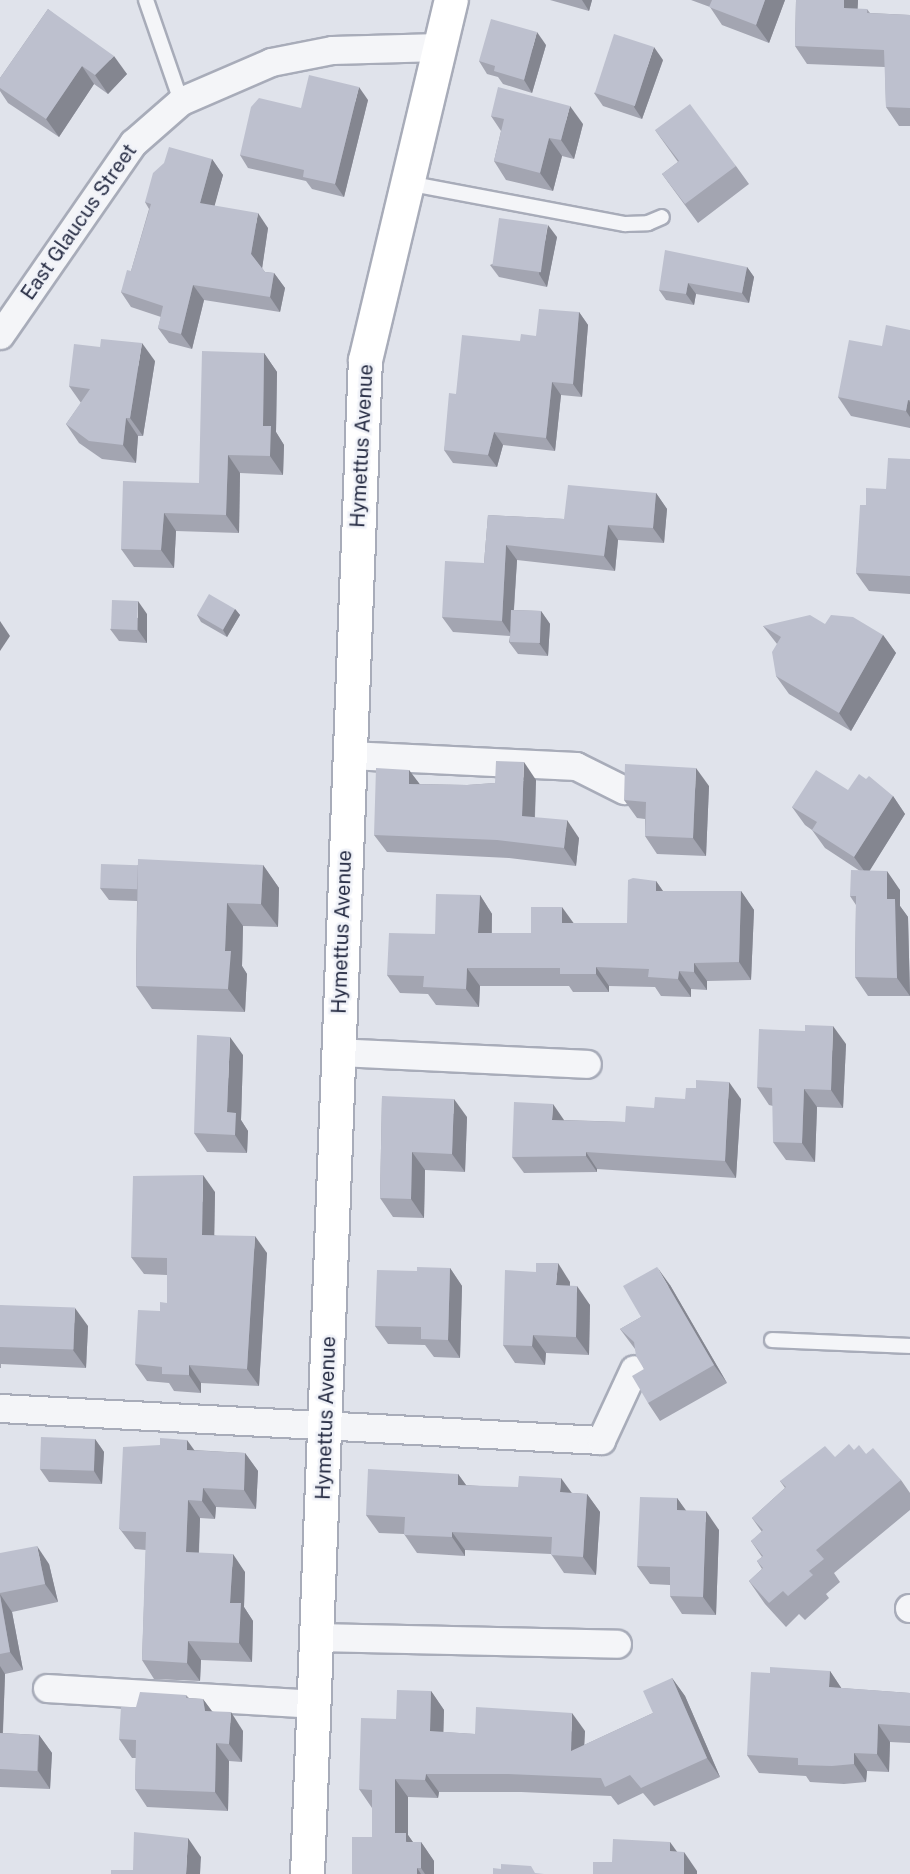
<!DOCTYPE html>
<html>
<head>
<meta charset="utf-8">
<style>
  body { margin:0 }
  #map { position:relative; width:910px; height:1874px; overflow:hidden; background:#e0e3eb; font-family:"Public Sans",sans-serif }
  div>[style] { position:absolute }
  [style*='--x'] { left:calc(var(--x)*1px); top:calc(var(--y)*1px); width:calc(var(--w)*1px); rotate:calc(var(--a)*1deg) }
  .roads { filter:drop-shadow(2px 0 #a8acb9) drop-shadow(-2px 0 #a8acb9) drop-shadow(0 2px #a8acb9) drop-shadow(0 -2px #a8acb9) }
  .lane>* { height:14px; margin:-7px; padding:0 7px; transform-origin:7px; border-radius:7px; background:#f4f5f8 }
  .street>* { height:27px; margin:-13.5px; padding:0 13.5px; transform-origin:13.5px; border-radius:13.5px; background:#f4f5f8 }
  .secondary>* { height:33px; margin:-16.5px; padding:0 16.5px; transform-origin:16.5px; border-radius:16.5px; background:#fff }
  .wall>* { inset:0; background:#a3a5b1 }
  .shaded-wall>* { inset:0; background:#848690 }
  .building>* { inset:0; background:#bdc0ce; transform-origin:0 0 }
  span { translate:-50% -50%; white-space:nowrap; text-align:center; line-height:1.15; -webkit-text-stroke:5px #f0f2f8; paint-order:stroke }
  .street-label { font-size:20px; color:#272d44 }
</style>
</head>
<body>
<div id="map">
  <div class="roads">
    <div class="lane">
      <i style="--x:146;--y:0;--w:107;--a:70.9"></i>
      <i style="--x:407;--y:183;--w:222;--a:10.7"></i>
      <i style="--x:625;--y:224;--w:23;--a:-2"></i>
      <i style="--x:648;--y:223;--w:15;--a:-23"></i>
      <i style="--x:772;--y:1340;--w:138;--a:2.5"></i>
    </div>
    <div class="street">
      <i style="--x:0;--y:335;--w:234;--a:-55.3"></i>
      <i style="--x:133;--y:143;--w:64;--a:-41.2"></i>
      <i style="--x:181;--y:101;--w:98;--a:-23.4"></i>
      <i style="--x:271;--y:62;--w:62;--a:-11.1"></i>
      <i style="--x:332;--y:50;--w:107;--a:-1.6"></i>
      <i style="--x:349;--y:755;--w:227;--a:2.8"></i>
      <i style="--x:576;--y:766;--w:54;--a:26.6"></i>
      <i style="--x:337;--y:1052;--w:250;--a:2.7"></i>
      <i style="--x:0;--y:1408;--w:602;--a:3.05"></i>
      <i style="--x:601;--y:1440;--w:78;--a:-65.1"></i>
      <i style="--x:909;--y:1608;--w:1;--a:0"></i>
      <i style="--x:319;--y:1637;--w:298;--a:1.3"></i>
      <i style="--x:47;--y:1688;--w:269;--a:3.4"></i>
    </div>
    <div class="secondary">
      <i style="--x:307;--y:1874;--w:1515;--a:-87.81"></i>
      <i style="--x:365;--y:360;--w:370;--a:-76.6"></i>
    </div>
  </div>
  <div class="wall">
    <i style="clip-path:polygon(550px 0,592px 0,589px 11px)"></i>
    <i style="clip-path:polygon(691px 0,785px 0,769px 43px,722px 25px,710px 7px)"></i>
    <i style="clip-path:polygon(796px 0,858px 0,857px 9px,867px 9px,870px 13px,910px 15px,910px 126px,899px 126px,886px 107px,885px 67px,807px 64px,795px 46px)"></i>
    <i style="clip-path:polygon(48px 9px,127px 74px,108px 94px,94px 84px,59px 137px,8px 103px,0 91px,0 78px)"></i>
    <i style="clip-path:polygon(546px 45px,532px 93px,503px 84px,498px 77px,487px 74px,479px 61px)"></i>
    <i style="clip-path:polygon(663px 60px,642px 119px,603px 106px,594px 93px)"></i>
    <i style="clip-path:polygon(368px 100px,344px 197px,312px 189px,306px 181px,248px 168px,240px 155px,301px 108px)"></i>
    <i style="clip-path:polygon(491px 116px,583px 124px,574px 159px,562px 156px,553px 191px,506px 180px,494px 161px,501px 131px)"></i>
    <i style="clip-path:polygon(655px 130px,736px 166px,749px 184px,698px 223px,662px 174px,678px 162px)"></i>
    <i style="clip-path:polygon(212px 159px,223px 175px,214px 206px,268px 228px,262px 268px,265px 272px,274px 273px,285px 288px,280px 312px,204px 300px,192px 349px,169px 343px,158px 328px,161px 317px,131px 307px,121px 292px,131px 271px,149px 209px,145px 202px)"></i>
    <i style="clip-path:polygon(557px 237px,547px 287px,499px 277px,490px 265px)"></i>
    <i style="clip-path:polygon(747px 267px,754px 277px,749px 303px,696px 294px,694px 305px,666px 300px,659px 290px)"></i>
    <i style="clip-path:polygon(579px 312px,588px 325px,582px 397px,561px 395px,555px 451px,503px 445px,497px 467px,453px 463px,444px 450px,456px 394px,520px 341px,536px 336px)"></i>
    <i style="clip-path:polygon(910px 330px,910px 428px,851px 416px,838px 397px,882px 346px)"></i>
    <i style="clip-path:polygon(264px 353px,277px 372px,276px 432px,284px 445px,283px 475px,240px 473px,239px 533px,176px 531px,174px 568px,134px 567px,121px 549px,199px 483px)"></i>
    <i style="clip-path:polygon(155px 361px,143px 436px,138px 436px,136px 463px,102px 459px,79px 443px,66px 424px,81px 403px,69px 386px)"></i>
    <i style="clip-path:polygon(910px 459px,910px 594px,869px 591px,856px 573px,866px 505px,886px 489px)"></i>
    <i style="clip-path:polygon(656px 493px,667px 509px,664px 543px,618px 540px,615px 571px,517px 560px,514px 610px,541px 611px,550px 624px,548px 656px,518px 654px,509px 642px,510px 636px,453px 632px,442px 617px,484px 563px,488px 515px,564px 519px)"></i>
    <i style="clip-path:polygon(235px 609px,240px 615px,227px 637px,201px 622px,197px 615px)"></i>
    <i style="clip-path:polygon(147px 614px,147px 643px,119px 641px,110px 629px)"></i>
    <i style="clip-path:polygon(825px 624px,883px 635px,896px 653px,851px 731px,789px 694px,776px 676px,777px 644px,763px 626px)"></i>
    <i style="clip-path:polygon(409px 770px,419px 784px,467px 785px,536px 780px,535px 818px,579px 838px,576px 866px,509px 858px,387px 852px,374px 835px)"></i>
    <i style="clip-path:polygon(709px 786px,706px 856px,657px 854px,645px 836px,645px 819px,637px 818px,624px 800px)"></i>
    <i style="clip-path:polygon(848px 790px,893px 796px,905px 814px,869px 871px,900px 890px,900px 906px,908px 917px,910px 996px,868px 996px,855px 977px,856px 905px,850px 896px,860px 871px,825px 848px,812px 830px,805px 825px,792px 807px)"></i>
    <i style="clip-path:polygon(138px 865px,263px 865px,279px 888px,278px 927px,243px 926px,242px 966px,247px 974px,245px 1012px,152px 1009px,136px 986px,137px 901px,109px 900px,100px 888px)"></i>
    <i style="clip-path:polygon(656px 881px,663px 891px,741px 891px,754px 910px,751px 980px,707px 981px,707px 990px,691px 989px,691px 997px,661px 996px,655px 987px,609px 986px,609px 992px,573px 992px,569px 986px,480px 986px,479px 1007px,436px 1005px,428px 994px,400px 993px,387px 975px,480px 895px,492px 914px,492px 933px,531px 933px,573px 923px,627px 923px)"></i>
    <i style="clip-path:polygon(846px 1044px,843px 1108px,817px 1107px,815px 1162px,786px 1160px,773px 1142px,773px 1106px,769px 1105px,757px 1087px)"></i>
    <i style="clip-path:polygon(243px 1055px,241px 1120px,248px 1131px,247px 1153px,207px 1152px,194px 1133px)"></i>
    <i style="clip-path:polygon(382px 1096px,467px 1117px,465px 1172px,425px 1170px,424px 1218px,393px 1217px,380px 1198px)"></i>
    <i style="clip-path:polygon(685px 1099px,741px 1099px,736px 1178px,597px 1169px,597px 1172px,524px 1173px,512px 1157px,564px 1120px,625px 1122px,654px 1108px)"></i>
    <i style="clip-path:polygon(215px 1192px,214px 1235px,267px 1253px,259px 1386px,201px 1383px,201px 1393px,174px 1391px,169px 1383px,147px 1381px,135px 1364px,160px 1311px,167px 1303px,167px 1275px,144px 1274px,131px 1257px)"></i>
    <i style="clip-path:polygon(450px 1268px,462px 1286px,460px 1358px,434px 1357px,425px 1345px,388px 1344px,375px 1326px,417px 1271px)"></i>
    <i style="clip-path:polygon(570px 1282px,570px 1286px,590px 1305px,589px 1355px,546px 1353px,545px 1365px,515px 1363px,503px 1345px)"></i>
    <i style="clip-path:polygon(670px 1285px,727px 1383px,660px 1421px,648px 1403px,644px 1369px,635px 1349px,620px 1329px,641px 1317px)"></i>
    <i style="clip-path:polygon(0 1305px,88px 1326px,86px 1368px,1px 1364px,1px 1368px,0 1368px)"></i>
    <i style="clip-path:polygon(95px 1439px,104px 1452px,102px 1484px,49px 1482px,40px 1469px)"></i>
    <i style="clip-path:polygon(194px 1450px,245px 1453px,258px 1471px,256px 1509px,216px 1507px,215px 1519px,200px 1518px,199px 1553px,245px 1572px,244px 1607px,253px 1621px,252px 1662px,201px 1660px,200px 1681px,154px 1679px,142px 1660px,146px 1550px,135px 1549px,119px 1528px)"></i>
    <i style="clip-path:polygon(854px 1450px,866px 1454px,901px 1480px,910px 1493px,910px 1510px,834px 1573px,840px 1582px,826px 1594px,829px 1598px,805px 1620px,799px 1614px,786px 1627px,765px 1604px,749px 1581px,762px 1569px,757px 1561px,762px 1557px,751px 1541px,762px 1532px,752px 1518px,785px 1488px,780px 1481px)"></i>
    <i style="clip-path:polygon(458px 1474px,466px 1485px,587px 1494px,600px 1512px,596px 1575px,564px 1573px,551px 1554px,465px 1550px,465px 1556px,417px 1553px,404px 1534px,379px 1533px,366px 1515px)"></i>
    <i style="clip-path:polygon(677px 1498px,686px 1511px,719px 1530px,716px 1615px,682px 1614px,670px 1596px,670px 1585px,650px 1584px,637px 1566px)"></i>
    <i style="clip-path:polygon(0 1553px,49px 1564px,58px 1602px,12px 1612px,23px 1670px,5px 1674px,3px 1733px,39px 1735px,52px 1753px,50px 1789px,0 1787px)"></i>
    <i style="clip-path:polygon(830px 1671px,841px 1688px,910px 1693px,910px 1743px,890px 1742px,889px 1772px,867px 1771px,866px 1782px,844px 1784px,810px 1782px,806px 1776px,759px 1773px,747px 1755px,770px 1673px)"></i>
    <i style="clip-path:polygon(672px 1678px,685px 1696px,720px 1777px,654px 1806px,643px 1793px,618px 1805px,611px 1796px,521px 1792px,439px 1792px,438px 1798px,408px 1797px,408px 1835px,413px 1842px,421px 1842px,434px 1861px,434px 1874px,352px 1874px,372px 1837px,372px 1808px,359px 1789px,396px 1719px,431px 1691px,444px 1710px,443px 1732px,475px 1734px,585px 1731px,584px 1745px,653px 1713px)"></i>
    <i style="clip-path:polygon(186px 1695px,189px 1698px,203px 1699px,212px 1711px,243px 1731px,242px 1762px,229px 1761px,228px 1811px,147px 1807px,135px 1789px,136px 1758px,132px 1758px,119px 1739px,136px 1707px)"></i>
  </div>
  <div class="shaded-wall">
    <i style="clip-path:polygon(582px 0,592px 0,589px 11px)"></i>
    <i style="clip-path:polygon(765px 0,785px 0,769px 43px,756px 25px)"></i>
    <i style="clip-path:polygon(844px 0,858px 0,857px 27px,844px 8px)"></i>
    <i style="clip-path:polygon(537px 32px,546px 45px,532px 93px,524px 80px)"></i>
    <i style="clip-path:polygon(654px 47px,663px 60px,642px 119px,634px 107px)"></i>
    <i style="clip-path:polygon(114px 56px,127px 74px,108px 94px,95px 75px)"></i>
    <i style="clip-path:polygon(82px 66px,94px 84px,59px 137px,46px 119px)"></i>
    <i style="clip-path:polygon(359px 87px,368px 100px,344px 197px,335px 184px)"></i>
    <i style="clip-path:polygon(570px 106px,583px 124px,574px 159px,561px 140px)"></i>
    <i style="clip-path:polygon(549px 138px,562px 156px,553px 191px,540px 173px)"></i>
    <i style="clip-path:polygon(212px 159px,223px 175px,211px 219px,200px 203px)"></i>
    <i style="clip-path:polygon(258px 213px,268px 228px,262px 269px,251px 254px)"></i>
    <i style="clip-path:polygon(548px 225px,557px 237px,547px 287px,539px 274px)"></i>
    <i style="clip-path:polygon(747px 267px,754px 277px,749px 303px,742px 293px)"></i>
    <i style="clip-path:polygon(274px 273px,285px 288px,280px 312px,270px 297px)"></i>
    <i style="clip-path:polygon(688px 283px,696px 294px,694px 305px,686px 294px)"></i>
    <i style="clip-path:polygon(193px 285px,204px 300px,192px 349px,181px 334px)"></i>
    <i style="clip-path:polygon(579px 312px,588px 325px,582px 397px,573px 384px)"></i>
    <i style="clip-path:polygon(142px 343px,155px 361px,143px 436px,130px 418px)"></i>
    <i style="clip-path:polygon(264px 353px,277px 372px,276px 432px,284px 445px,283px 475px,270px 456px,263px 426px)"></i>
    <i style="clip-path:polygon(552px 382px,561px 395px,555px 451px,546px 438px)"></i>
    <i style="clip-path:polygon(908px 400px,910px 402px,910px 417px,906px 411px)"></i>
    <i style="clip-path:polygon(126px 418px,138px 436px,136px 463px,123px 445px)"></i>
    <i style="clip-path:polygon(494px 432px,503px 445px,497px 467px,488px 455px)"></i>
    <i style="clip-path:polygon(228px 455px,240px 473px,239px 533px,226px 515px)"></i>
    <i style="clip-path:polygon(656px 493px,667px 509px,664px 543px,653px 528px)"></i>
    <i style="clip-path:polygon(164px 513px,176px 531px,174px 568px,161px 550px)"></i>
    <i style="clip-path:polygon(608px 525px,618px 540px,615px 571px,604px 556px)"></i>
    <i style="clip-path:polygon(506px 545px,517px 560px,512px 636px,502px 621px)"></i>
    <i style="clip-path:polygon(138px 601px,147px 614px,147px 643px,138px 630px)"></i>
    <i style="clip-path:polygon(235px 609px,240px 615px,227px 637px,223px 630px)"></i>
    <i style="clip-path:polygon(541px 611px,550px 624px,548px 656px,539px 643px)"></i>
    <i style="clip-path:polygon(0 621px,10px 636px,0 651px)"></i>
    <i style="clip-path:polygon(883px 635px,896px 653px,851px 731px,839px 713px)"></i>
    <i style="clip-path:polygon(524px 762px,536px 780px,534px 834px,522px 816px)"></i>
    <i style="clip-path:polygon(696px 768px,709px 786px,706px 856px,693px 838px)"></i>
    <i style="clip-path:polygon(409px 770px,422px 787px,409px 784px)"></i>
    <i style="clip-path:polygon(893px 796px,905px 814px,867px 875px,854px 857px)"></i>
    <i style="clip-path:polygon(567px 820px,579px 838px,576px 866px,564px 848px)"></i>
    <i style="clip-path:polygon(263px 865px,279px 888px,278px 927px,261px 904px)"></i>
    <i style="clip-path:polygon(887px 871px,900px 890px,900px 906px,908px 917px,910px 996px,897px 978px,887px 899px)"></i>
    <i style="clip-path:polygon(656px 881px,669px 900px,656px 891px)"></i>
    <i style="clip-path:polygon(741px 891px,754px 910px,751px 980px,739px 962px)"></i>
    <i style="clip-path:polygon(480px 895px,492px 914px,491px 951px,478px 933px)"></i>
    <i style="clip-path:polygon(227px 903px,243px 926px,242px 966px,247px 974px,245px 1012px,228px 989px,225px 951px)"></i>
    <i style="clip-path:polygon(562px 907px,575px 925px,562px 923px)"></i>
    <i style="clip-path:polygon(694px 963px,707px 981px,707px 990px,694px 972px)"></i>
    <i style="clip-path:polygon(596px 967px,609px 986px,609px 992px,596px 974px)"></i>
    <i style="clip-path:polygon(467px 968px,480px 986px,479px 1007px,466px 989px)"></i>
    <i style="clip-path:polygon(679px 971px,691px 989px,691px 997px,678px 979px)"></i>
    <i style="clip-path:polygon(833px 1026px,846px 1044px,843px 1108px,831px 1090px)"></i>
    <i style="clip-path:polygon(230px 1037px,243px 1055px,241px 1120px,248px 1131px,247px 1153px,235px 1135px,227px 1112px)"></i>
    <i style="clip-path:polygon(729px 1082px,741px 1099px,736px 1178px,725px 1161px)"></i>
    <i style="clip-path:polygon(804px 1089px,817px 1107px,815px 1162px,802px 1143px)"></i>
    <i style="clip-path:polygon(454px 1099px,467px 1117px,465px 1172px,452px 1154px)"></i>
    <i style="clip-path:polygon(553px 1104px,564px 1120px,564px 1137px,552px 1120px)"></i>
    <i style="clip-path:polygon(412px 1152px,425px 1170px,424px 1218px,411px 1199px)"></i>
    <i style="clip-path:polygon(586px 1152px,597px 1169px,597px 1172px,586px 1156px)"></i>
    <i style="clip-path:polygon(203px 1175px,215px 1192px,214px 1252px,202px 1235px)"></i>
    <i style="clip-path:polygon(255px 1236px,267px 1253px,259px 1386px,247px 1369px)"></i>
    <i style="clip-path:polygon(558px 1263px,570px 1282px,569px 1304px,556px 1285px)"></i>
    <i style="clip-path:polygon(657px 1267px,670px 1285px,727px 1383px,714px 1365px)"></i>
    <i style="clip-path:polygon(450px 1268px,462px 1286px,460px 1358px,448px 1340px)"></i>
    <i style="clip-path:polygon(577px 1286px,590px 1305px,589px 1355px,576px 1337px)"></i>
    <i style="clip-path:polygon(75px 1308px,88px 1326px,86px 1368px,73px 1350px)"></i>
    <i style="clip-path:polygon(533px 1335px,546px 1353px,545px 1365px,532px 1346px)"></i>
    <i style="clip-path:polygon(189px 1365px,201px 1383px,201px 1393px,189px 1375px)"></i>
    <i style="clip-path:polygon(95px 1439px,104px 1452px,102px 1484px,94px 1471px)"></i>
    <i style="clip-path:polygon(187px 1440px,200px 1458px,187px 1450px)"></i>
    <i style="clip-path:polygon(245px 1453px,258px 1471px,256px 1509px,244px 1490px)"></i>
    <i style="clip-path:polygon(458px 1474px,471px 1492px,458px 1485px)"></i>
    <i style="clip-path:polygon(561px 1478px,574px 1496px,560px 1492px)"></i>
    <i style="clip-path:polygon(203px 1488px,216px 1507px,215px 1519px,202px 1501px)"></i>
    <i style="clip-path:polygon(587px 1494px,600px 1512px,596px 1575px,583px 1557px)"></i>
    <i style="clip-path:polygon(677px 1498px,690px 1516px,677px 1510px)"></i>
    <i style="clip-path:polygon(188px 1500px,200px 1518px,198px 1571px,186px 1552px)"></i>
    <i style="clip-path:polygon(706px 1511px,719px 1530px,716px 1615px,703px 1597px)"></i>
    <i style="clip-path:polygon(452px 1532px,465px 1550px,465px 1556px,452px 1537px)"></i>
    <i style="clip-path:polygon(37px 1546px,49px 1564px,58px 1602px,45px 1584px)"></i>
    <i style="clip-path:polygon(233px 1554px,245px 1572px,244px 1607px,253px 1621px,252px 1662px,239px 1643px,230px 1603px)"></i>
    <i style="clip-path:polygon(0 1594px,12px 1612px,23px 1670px,10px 1652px)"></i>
    <i style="clip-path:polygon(188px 1641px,201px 1660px,200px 1681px,187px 1663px)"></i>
    <i style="clip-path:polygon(0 1666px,5px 1674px,2px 1751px,0 1748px)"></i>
    <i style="clip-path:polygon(830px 1671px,842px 1689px,829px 1687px)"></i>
    <i style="clip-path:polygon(672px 1678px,685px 1696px,720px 1777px,707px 1758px)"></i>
    <i style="clip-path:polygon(431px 1691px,444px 1710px,443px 1749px,430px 1731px)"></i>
    <i style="clip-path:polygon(203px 1699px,216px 1717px,205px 1711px)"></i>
    <i style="clip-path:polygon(231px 1712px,243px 1731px,242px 1762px,229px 1744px)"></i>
    <i style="clip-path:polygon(572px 1713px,585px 1731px,583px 1769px,571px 1751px)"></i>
    <i style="clip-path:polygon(878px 1724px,890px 1742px,889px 1772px,877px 1754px)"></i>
    <i style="clip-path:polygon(39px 1735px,52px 1753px,50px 1789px,38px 1771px)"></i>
    <i style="clip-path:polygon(216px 1743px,229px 1761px,228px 1811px,215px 1792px)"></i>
    <i style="clip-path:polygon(854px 1753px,867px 1771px,866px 1782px,854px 1764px)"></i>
    <i style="clip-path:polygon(426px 1774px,439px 1792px,438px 1798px,425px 1780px)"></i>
    <i style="clip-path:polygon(395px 1779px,408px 1797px,408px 1835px,419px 1851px,395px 1833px)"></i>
    <i style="clip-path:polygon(188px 1838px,201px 1857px,200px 1874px,186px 1874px)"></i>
    <i style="clip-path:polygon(421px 1842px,434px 1861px,434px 1874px,425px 1874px,421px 1868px)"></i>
    <i style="clip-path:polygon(670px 1842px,683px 1860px,670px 1851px)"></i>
    <i style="clip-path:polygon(684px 1852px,697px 1871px,697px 1874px,684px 1874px)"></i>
    <i style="clip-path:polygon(417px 1868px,421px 1874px,417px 1874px)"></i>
  </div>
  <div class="building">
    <i style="clip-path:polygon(712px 0,765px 0,756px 25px,709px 7px)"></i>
    <i style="clip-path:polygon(796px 0,844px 0,844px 8px,867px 9px,867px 13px,910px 15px,910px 108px,886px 107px,884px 50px,795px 46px)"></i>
    <i style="clip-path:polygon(48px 9px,114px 56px,95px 75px,82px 66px,46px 119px,0 88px,0 78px)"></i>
    <i style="clip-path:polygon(491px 19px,537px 32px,524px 80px,494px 71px,495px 66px,479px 61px)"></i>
    <i style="left:614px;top:34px;width:42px;height:62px;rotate:18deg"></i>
    <i style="clip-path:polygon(309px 75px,359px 87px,335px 184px,303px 177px,304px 170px,240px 155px,251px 107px,259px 98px,301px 108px)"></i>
    <i style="clip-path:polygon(498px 87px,570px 106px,561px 140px,549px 138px,540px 173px,494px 161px,504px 119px,491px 116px)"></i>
    <i style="clip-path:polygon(690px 104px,736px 166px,685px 204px,662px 174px,679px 161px,655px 130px)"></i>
    <i style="clip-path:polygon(169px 147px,212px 159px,200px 203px,258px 213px,251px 254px,265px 272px,274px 273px,270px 297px,193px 285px,181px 334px,158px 328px,163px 306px,121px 292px,127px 270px,131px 271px,151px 204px,145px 202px,153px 173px,164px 163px)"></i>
    <i style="left:499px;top:218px;width:49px;height:48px;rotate:8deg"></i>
    <i style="clip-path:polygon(665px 250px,747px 267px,742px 293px,688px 283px,686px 294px,659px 290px)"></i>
    <i style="clip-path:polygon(539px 309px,579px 312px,573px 384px,552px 382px,546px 438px,494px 432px,488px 455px,444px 450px,449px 393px,456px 394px,462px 335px,520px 341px,521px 334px,536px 336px)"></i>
    <i style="clip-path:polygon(886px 325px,910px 330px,910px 400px,908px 400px,906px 411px,838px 397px,849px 340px,882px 346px)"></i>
    <i style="clip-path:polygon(101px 339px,142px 343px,130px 418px,126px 418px,123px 445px,89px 441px,66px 424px,90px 389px,69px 386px,74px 344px,100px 347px)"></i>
    <i style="clip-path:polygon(202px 351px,264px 353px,263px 426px,271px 426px,270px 456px,228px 455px,226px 515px,164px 513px,161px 550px,121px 549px,123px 481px,199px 483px)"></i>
    <i style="clip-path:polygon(888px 458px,910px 459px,910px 576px,856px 573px,860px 505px,866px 505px,866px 488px,886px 489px)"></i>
    <i style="clip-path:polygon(568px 485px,656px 493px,653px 528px,608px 525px,604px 556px,506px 545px,502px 621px,442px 617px,445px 561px,484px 563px,488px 515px,564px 519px)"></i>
    <i style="left:209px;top:594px;width:30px;height:24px;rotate:30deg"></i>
    <i style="left:112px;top:600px;width:26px;height:29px;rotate:2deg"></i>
    <i style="left:511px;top:610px;width:30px;height:32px;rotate:2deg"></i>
    <i style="clip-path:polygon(810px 615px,825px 624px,831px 615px,853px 617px,883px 635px,839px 713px,776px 676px,772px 652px,781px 637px,763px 626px)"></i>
    <i style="clip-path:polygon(496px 761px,524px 762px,522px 816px,567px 820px,564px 848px,497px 840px,374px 835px,376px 768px,409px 770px,409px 784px,467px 785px,495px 783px)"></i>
    <i style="clip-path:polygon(625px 764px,696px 768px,693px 838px,645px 836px,646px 802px,624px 800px)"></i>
    <i style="clip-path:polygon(816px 770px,848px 790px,859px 774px,866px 779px,869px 776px,893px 796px,854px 857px,812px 830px,817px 822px,792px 807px)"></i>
    <i style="clip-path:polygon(138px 859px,263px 865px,261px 904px,227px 903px,225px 951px,231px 951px,228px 989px,136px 986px)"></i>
    <i style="left:101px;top:864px;width:37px;height:24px;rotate:2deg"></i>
    <i style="clip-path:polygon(851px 870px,887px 871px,887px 899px,895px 899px,897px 978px,855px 977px,856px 896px,850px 896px)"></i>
    <i style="clip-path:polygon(633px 878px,656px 881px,656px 891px,741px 891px,739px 962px,694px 963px,694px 972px,679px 971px,678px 979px,648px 977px,649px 969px,596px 967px,596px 974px,560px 974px,560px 968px,467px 968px,466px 989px,423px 987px,424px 976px,387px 975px,389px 933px,435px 934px,436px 894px,480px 895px,478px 933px,531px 933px,531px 907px,562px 907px,562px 923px,627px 923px,628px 880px)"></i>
    <i style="clip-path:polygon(805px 1025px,833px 1026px,831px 1090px,804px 1089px,802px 1143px,773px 1142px,772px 1088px,757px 1087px,759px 1029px,805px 1031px)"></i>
    <i style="clip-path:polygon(197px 1035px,230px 1037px,227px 1112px,236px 1113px,235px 1135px,194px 1133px)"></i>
    <i style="clip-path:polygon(696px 1080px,729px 1082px,725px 1161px,586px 1152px,586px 1156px,512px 1157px,514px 1102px,553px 1104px,552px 1120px,625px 1122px,626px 1106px,654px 1108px,655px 1097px,685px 1099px,686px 1088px,696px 1088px)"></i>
    <i style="clip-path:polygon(382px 1096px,454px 1099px,452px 1154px,412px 1152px,411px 1199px,380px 1198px)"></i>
    <i style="clip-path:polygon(203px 1175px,202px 1235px,255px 1236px,247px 1369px,189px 1365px,189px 1375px,162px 1374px,162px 1367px,135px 1364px,138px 1310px,160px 1311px,160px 1302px,167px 1303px,167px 1258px,131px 1257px,133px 1176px)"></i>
    <i style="clip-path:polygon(536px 1263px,558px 1263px,556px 1285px,577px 1286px,576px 1337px,533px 1335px,532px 1346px,503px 1345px,505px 1270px,536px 1272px)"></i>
    <i style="clip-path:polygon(417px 1267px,450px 1268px,448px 1340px,421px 1339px,421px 1327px,375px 1326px,377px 1270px,417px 1271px)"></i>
    <i style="clip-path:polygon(657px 1267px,714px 1365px,648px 1403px,632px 1376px,644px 1369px,636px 1356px,634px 1342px,620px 1329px,641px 1317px,623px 1286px)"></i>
    <i style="left:0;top:1305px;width:75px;height:42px;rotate:2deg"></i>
    <i style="left:41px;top:1437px;width:54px;height:32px;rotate:2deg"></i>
    <i style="clip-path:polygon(160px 1438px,187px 1440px,187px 1450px,245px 1453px,244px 1490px,203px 1488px,202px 1501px,188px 1500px,186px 1552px,233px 1554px,230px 1603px,241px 1603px,239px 1643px,188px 1641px,187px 1663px,142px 1660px,146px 1532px,122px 1531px,119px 1528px,123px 1447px,160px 1445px)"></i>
    <i style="clip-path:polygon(849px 1444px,854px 1450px,859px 1445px,866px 1454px,873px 1448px,901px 1480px,816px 1550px,824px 1559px,809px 1571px,813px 1575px,788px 1596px,783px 1591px,769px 1603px,749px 1581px,763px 1568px,757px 1561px,763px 1556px,751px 1541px,763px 1530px,752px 1518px,786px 1487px,780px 1481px,825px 1446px,835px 1457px)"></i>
    <i style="clip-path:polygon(368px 1469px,458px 1474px,458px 1485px,518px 1487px,519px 1476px,561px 1478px,560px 1492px,587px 1494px,583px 1557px,551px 1555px,552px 1537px,452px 1532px,452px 1537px,404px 1535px,405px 1517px,366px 1515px)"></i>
    <i style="clip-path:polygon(640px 1497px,677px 1498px,677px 1510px,706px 1511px,703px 1597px,670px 1596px,670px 1567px,637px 1566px)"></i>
    <i style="clip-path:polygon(37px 1546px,45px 1584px,0 1593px,0 1553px)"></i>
    <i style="clip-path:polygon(0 1596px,10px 1652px,0 1654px)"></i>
    <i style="clip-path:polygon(770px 1667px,830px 1671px,829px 1687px,910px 1693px,910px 1726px,878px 1724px,877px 1754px,854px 1753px,854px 1764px,832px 1766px,798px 1765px,798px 1758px,747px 1755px,751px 1672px,770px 1673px)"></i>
    <i style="clip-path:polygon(672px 1678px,707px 1758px,641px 1788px,630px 1775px,605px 1787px,601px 1778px,508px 1774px,426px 1774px,425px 1780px,395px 1779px,395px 1833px,406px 1833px,406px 1842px,421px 1842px,421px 1868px,417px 1868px,417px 1874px,352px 1874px,352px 1837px,372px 1837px,372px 1790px,359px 1789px,361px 1718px,396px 1719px,397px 1690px,431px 1691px,430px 1731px,475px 1734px,476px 1707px,572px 1713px,571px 1751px,653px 1713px,643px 1691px)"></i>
    <i style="clip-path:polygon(140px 1692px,186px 1695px,186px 1698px,203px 1699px,205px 1711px,231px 1712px,229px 1744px,216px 1743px,215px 1792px,135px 1789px,136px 1740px,119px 1739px,121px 1707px,136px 1707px)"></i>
    <i style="left:0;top:1733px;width:39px;height:36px;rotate:3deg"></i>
    <i style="clip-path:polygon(134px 1832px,188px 1838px,186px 1874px,111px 1874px,111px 1870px,133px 1870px)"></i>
    <i style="clip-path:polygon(613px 1839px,670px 1842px,670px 1851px,684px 1852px,684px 1874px,593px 1874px,593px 1862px,612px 1862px)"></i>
    <i style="clip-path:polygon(501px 1864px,531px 1866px,535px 1873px,544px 1874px,493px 1874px,493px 1868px,501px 1869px)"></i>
  </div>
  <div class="street-label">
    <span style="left:79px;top:222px;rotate:-55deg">East Glaucus Street</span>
    <span style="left:362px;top:446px;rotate:-87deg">Hymettus Avenue</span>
    <span style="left:342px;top:932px;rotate:-88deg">Hymettus Avenue</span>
    <span style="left:326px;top:1418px;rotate:-88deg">Hymettus Avenue</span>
  </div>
</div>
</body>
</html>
